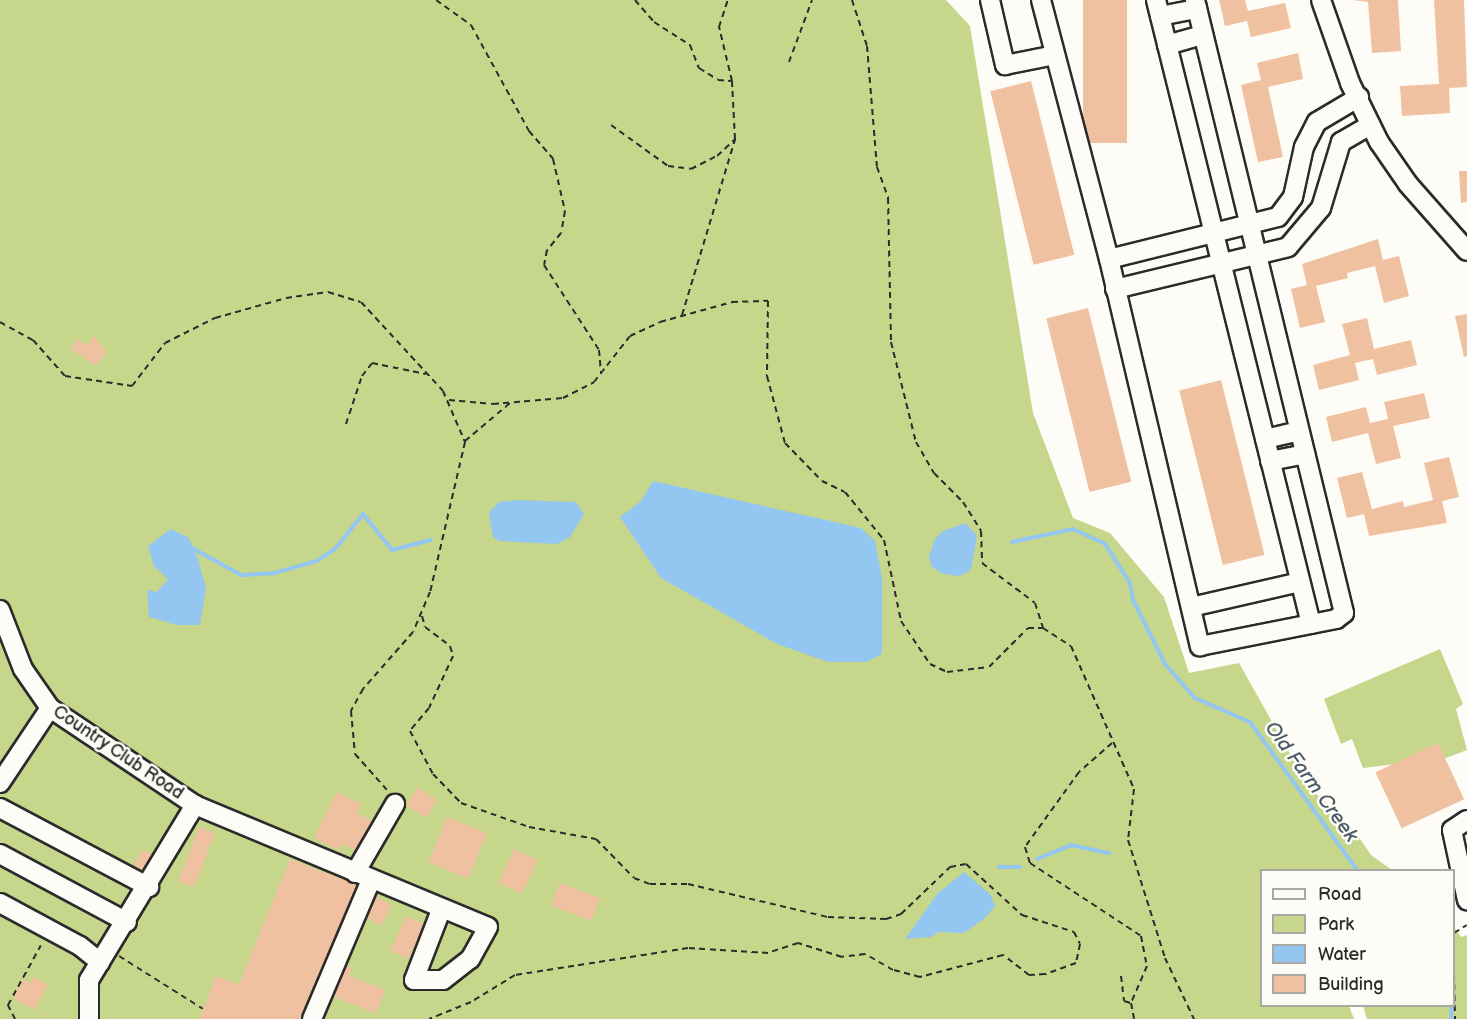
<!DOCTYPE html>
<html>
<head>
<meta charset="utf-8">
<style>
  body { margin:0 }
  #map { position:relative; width:1467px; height:1019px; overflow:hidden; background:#fdfcf7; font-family:"Balsamiq Sans",sans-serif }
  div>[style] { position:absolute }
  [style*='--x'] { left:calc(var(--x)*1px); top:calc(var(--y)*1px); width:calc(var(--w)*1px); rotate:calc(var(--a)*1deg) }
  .green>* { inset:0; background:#c6d68a }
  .water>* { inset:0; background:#93c6f0 }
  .stream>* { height:4px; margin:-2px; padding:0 2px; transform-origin:2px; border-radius:2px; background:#93c6f0 }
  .building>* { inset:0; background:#f0c1a0; transform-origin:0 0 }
  .path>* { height:2px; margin-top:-1px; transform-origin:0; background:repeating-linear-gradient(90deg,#2b2b2b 0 6px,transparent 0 10.5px) }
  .roads { filter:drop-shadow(2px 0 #2b2b2b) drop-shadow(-2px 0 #2b2b2b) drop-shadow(0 2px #2b2b2b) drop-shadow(0 -2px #2b2b2b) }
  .minor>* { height:18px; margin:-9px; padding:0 9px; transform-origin:9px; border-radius:9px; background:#fdfcf7 }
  span { translate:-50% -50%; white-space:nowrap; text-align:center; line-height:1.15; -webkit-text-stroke:5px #fdfcf7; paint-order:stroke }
  .street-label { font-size:18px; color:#2b2b2b }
  .water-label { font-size:20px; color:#4a5a66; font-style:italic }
  .legend { position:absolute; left:1260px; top:869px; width:195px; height:138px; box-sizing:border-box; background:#fdfcf7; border:2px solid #a9a8a5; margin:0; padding:8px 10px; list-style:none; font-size:18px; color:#2b2b2b }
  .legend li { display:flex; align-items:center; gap:12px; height:30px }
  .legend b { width:30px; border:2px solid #a9a8a5 }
</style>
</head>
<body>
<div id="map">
  <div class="green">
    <i style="clip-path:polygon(0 0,946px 0,970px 26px,1033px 413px,1073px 518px,1110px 533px,1164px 597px,1189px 673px,1239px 663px,1308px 786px,1354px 830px,1371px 855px,1392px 870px,1262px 870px,1262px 1006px,1349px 1006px,1354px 1019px,0 1019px)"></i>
    <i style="clip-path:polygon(1440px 649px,1463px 704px,1456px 709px,1467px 750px,1446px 758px,1363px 768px,1352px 739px,1341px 744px,1324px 699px)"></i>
    <i style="clip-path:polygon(1454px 927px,1461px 937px,1467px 935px,1467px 1019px,1367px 1019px,1363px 1006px,1454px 1006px)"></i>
  </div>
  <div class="water">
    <i style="clip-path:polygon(653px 481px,861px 528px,875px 541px,882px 578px,882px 654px,866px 662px,828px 662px,777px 644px,661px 578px,620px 517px,641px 501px)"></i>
    <i style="clip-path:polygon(517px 500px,576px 502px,584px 514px,570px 537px,557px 544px,499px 541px,493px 537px,489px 512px,499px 502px)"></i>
    <i style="clip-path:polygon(966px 523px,977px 536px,971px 570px,960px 576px,943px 574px,932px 567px,929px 557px,935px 539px,943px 531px)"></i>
    <i style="clip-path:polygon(171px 529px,189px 538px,198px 559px,206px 588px,200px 625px,177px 625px,149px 617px,147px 590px,157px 592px,168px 579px,154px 566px,148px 546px)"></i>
    <i style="clip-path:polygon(964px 872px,990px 894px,995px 906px,985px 918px,964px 933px,939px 932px,931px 937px,905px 939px,938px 893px)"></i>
  </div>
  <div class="stream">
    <i style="--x:1012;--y:542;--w:62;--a:-12"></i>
    <i style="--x:1073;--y:529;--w:35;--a:25"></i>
    <i style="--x:1105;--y:544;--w:46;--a:57.3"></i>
    <i style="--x:1130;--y:583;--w:17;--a:80"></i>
    <i style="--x:1133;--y:600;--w:72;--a:63.4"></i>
    <i style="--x:1165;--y:664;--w:45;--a:48.6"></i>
    <i style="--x:1195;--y:698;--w:60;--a:23.6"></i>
    <i style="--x:1250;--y:722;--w:183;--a:54.1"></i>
    <i style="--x:192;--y:548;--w:56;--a:28.9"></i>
    <i style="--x:241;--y:575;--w:33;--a:-3"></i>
    <i style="--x:274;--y:573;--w:45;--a:-15.6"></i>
    <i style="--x:317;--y:561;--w:22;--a:-34"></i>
    <i style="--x:335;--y:549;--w:45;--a:-51.3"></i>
    <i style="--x:363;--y:514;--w:46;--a:51.1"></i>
    <i style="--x:392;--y:550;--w:40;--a:-14.4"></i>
    <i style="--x:1037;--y:859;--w:37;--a:-22"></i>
    <i style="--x:1071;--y:845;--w:39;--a:12"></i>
    <i style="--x:999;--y:867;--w:21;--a:0"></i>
    <i style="--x:1451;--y:1019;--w:13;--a:-86"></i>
  </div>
  <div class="building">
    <i style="left:1083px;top:0;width:44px;height:143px"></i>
    <i style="clip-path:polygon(1219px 0,1245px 0,1248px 11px,1285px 3px,1291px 28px,1251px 37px,1247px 21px,1225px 26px)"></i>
    <i style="clip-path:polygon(1353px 0,1398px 0,1401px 51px,1372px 53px,1368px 2px)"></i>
    <i style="clip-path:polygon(1434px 0,1464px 0,1467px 87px,1449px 88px,1450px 113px,1402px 116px,1400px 86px,1439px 84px)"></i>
    <i style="clip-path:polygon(1298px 53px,1303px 79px,1268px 87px,1283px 157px,1258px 162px,1241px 85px,1261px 80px,1257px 63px)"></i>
    <i style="left:1031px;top:81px;width:179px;height:42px;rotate:76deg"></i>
    <i style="clip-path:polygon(1459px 171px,1467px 171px,1467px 202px,1461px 203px)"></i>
    <i style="clip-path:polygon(1378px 239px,1383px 260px,1399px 256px,1409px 296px,1384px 303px,1375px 266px,1347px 273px,1348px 278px,1316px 286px,1325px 322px,1300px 328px,1291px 289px,1307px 285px,1302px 264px)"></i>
    <i style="left:1088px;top:308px;width:179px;height:43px;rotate:76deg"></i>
    <i style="clip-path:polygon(1467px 314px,1467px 356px,1464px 357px,1455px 316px)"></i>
    <i style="clip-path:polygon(1367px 318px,1374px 349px,1411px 340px,1417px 365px,1377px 375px,1373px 359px,1355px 363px,1359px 380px,1319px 390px,1313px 365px,1350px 355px,1342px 324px)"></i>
    <i style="clip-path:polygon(94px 336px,106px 352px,96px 366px,71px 349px,77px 339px,87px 346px)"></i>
    <i style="left:1221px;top:380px;width:180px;height:43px;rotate:76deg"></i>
    <i style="clip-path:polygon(1424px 393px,1430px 418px,1393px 426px,1401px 458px,1376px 464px,1368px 433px,1332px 442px,1326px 417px,1366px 407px,1370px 423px,1388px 419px,1384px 402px)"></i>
    <i style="clip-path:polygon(1449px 457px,1459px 497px,1442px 501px,1447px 523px,1369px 536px,1364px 514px,1347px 518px,1337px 478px,1362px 472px,1372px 509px,1403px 501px,1404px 507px,1433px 500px,1424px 463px)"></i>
    <i style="left:1438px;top:743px;width:62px;height:69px;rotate:65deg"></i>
    <i style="left:417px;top:788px;width:23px;height:21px;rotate:29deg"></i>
    <i style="clip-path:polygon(337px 792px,361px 804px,357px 813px,374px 822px,358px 852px,341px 843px,338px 850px,314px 838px)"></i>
    <i style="left:447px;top:817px;width:43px;height:49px;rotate:22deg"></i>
    <i style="left:199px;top:827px;width:17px;height:58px;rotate:21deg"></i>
    <i style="left:514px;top:849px;width:26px;height:37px;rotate:25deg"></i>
    <i style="left:141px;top:850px;width:15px;height:18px;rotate:23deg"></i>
    <i style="clip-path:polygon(290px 859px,357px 885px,304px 1019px,200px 1019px,216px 976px,239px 985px)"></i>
    <i style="left:560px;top:883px;width:43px;height:24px;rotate:21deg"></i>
    <i style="left:374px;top:896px;width:20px;height:23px;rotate:27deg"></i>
    <i style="left:406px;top:916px;width:20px;height:38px;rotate:24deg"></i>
    <i style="clip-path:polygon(344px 965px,352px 968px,349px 976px,385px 990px,376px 1013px,331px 996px)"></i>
    <i style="clip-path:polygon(33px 977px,48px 985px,34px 1010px,13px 998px,23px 980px,30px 983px)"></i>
  </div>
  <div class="path">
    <i style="--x:436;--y:0;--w:43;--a:35.5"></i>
    <i style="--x:471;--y:25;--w:121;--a:61.3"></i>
    <i style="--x:529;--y:131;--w:37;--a:49"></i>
    <i style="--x:553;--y:159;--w:53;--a:77"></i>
    <i style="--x:565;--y:211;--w:22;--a:100"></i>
    <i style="--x:561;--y:233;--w:22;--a:129"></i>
    <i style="--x:547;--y:250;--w:15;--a:101"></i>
    <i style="--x:544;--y:265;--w:101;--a:57.1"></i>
    <i style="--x:599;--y:350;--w:23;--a:85"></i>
    <i style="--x:635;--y:0;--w:29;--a:49"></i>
    <i style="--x:654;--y:22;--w:43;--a:32.6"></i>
    <i style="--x:690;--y:45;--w:25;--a:69"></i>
    <i style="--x:699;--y:68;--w:22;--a:32"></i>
    <i style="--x:718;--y:80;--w:14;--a:4"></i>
    <i style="--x:852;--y:0;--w:48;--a:71.9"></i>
    <i style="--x:867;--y:46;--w:121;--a:85.3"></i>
    <i style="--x:877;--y:167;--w:33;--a:70"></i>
    <i style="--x:888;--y:198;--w:144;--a:88.8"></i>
    <i style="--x:891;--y:342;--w:103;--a:76"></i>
    <i style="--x:916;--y:442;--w:36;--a:60"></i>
    <i style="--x:934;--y:473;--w:41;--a:45"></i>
    <i style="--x:963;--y:502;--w:34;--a:58"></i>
    <i style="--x:981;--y:531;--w:32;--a:88"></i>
    <i style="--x:982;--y:563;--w:66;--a:37"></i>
    <i style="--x:1035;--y:603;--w:26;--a:72"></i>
    <i style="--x:789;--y:62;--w:66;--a:-69.6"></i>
    <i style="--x:611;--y:125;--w:70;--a:35.7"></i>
    <i style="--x:668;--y:166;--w:23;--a:7"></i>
    <i style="--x:691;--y:169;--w:29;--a:-27"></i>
    <i style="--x:717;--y:156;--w:25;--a:-43"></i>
    <i style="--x:682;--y:315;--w:184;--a:-73.2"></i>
    <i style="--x:735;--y:139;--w:58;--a:-93"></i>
    <i style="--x:732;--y:81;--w:56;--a:-103.5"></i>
    <i style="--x:719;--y:27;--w:28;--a:-72"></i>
    <i style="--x:0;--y:322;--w:38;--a:29"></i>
    <i style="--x:33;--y:340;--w:48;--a:48.4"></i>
    <i style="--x:65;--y:376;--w:68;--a:8.5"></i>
    <i style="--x:132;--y:386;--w:54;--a:-52.5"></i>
    <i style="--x:165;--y:343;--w:56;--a:-26.6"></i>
    <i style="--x:215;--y:318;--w:74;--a:-15.7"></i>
    <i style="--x:286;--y:298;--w:42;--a:-8.1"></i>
    <i style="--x:328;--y:292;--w:34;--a:17"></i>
    <i style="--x:361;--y:302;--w:121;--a:47.3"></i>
    <i style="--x:443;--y:391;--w:56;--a:66.7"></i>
    <i style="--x:465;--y:442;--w:154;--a:103.1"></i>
    <i style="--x:430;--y:592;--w:43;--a:113"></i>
    <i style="--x:413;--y:632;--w:76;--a:131.3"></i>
    <i style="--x:363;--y:689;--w:25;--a:119"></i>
    <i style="--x:351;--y:711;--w:43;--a:84.7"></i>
    <i style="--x:355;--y:754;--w:50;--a:48.3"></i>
    <i style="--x:449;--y:400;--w:44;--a:5.2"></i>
    <i style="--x:493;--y:404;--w:70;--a:-4.9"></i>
    <i style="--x:563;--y:398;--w:35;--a:-27"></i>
    <i style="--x:594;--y:382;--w:58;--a:-52"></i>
    <i style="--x:630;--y:336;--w:33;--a:-25"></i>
    <i style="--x:660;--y:322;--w:75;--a:-15.5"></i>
    <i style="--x:732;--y:302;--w:36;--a:-2"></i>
    <i style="--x:768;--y:301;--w:75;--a:90.8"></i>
    <i style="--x:767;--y:376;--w:69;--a:75"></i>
    <i style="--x:785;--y:443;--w:53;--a:45.8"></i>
    <i style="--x:822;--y:481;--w:25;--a:26"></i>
    <i style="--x:845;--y:492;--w:62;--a:50.9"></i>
    <i style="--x:884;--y:540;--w:83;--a:78.1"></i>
    <i style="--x:901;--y:621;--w:52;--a:56"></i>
    <i style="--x:930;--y:664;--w:19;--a:25"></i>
    <i style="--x:947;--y:672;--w:42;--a:-6.8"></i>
    <i style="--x:989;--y:667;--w:55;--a:-45"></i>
    <i style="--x:1028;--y:628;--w:15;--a:0"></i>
    <i style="--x:1043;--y:628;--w:33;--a:33"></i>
    <i style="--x:1071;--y:646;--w:156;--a:66.2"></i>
    <i style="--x:1134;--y:789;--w:51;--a:96.7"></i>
    <i style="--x:1128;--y:840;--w:124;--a:72.6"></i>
    <i style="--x:1165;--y:958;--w:68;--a:64.6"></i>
    <i style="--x:346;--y:424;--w:51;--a:-71.6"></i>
    <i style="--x:362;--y:376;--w:16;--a:-52"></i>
    <i style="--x:372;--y:363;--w:55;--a:11.5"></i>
    <i style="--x:465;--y:441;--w:59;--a:-40.2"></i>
    <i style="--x:422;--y:616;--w:11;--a:75"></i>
    <i style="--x:425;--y:627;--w:31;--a:37"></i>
    <i style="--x:450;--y:646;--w:10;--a:73"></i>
    <i style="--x:453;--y:656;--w:57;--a:114.8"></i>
    <i style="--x:429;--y:708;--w:30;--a:130"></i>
    <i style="--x:410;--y:731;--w:49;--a:61.9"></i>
    <i style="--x:433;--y:774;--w:40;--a:46"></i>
    <i style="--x:461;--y:803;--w:72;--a:19.4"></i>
    <i style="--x:529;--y:827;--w:68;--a:10.2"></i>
    <i style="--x:596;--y:839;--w:54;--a:45.7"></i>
    <i style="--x:634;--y:878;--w:17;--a:21"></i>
    <i style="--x:650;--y:884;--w:38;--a:0"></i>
    <i style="--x:688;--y:884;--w:144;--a:13.3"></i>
    <i style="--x:828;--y:917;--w:58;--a:2"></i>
    <i style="--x:886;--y:919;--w:16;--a:-18"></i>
    <i style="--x:901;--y:914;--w:68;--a:-43.8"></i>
    <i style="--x:950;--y:867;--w:16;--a:-11"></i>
    <i style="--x:966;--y:864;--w:76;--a:42.3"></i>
    <i style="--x:1022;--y:915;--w:55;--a:18.1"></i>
    <i style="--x:1074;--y:932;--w:13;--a:63"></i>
    <i style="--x:1080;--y:944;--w:19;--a:102"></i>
    <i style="--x:1076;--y:963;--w:33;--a:160"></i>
    <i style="--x:1045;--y:974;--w:16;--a:176"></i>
    <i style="--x:1029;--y:975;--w:33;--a:-142"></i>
    <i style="--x:1003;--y:955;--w:86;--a:165.2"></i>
    <i style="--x:920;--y:977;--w:28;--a:-165"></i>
    <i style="--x:893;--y:970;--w:32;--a:-150"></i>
    <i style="--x:865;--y:954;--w:23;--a:173"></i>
    <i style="--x:842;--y:957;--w:46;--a:-162.3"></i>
    <i style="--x:798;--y:943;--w:32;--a:162"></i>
    <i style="--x:768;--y:953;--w:80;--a:-176.4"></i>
    <i style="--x:688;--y:948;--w:175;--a:171.1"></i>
    <i style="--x:515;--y:975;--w:52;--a:148.5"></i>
    <i style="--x:471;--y:1002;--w:45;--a:158"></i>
    <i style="--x:1112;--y:743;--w:44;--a:138.7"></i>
    <i style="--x:1079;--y:772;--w:92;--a:125.8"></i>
    <i style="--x:1025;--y:847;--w:17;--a:73"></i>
    <i style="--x:1030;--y:863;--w:133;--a:33.3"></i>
    <i style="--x:1141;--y:936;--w:31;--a:79"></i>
    <i style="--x:1147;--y:966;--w:40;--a:113.4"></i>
    <i style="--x:1131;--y:1003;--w:16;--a:79"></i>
    <i style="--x:1454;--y:933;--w:15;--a:-32"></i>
    <i style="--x:119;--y:956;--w:99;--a:32.2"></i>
    <i style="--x:1454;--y:974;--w:45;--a:88.7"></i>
    <i style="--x:1121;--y:976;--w:25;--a:83"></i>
    <i style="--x:1124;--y:1001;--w:7;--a:16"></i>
    <i style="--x:15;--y:1019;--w:16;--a:-117"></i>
    <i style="--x:8;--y:1005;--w:68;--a:-61.2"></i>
  </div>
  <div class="roads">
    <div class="minor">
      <i style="--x:990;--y:0;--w:67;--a:77"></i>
      <i style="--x:1005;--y:65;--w:51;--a:-11.3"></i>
      <i style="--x:1041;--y:0;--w:268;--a:75.3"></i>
      <i style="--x:1109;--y:259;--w:398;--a:76.8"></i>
      <i style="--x:1200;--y:646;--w:139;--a:-11.2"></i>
      <i style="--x:1336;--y:619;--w:10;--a:-37"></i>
      <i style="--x:1344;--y:613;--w:631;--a:-103.66"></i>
      <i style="--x:1156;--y:0;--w:643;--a:76.05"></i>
      <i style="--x:1321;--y:0;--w:88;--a:70.7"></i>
      <i style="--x:1350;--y:83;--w:66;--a:63.8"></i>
      <i style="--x:1379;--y:142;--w:51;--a:55.4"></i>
      <i style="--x:1408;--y:184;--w:89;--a:48.6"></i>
      <i style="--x:1160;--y:16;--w:38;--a:-11"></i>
      <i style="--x:1167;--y:45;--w:37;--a:-16"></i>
      <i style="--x:1109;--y:259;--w:174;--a:-14"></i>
      <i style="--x:1278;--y:217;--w:25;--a:-53"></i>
      <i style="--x:1293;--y:197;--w:51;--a:-77.6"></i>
      <i style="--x:1304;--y:147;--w:28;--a:-63"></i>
      <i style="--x:1317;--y:122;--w:49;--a:-30.8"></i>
      <i style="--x:1115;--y:289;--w:178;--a:-13.6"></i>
      <i style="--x:1288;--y:247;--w:51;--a:-49.8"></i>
      <i style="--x:1321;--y:208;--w:69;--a:-73.1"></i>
      <i style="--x:1341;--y:142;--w:34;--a:-30"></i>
      <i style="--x:1265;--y:439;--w:35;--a:-13"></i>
      <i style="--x:1270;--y:461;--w:36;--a:-11"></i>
      <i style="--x:1191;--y:607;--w:112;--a:-12.9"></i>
      <i style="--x:0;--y:610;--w:63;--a:68.7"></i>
      <i style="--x:23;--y:669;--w:47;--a:55.3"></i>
      <i style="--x:50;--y:708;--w:174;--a:33.8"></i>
      <i style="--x:195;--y:805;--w:317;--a:22.6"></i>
      <i style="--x:488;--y:927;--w:37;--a:119"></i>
      <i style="--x:470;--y:959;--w:34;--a:142"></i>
      <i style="--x:443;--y:980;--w:29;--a:180"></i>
      <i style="--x:414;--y:980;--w:75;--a:-68.9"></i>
      <i style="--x:0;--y:783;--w:90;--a:-56.3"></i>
      <i style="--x:0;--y:808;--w:169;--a:27.9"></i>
      <i style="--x:1467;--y:820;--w:18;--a:146"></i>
      <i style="--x:1452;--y:830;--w:72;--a:77.9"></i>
      <i style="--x:0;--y:854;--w:144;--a:28.2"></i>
      <i style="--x:355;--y:873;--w:80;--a:-59.9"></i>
      <i style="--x:0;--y:903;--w:91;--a:28.3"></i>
      <i style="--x:80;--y:946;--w:26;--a:39"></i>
      <i style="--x:89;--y:1019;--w:39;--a:-90"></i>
      <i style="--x:89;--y:980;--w:205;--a:-58.8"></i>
      <i style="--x:312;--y:1019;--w:151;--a:-67"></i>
    </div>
  </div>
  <div class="street-label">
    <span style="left:118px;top:753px;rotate:34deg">Country Club Road</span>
  </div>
  <div class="water-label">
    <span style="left:1311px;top:782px;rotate:54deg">Old Farm Creek</span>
  </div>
  <ul class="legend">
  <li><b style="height:8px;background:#fdfcf7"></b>Road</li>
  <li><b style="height:16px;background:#c6d68a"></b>Park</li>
  <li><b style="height:16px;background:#93c6f0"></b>Water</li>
  <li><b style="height:16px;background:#f0c1a0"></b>Building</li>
  </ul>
</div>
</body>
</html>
